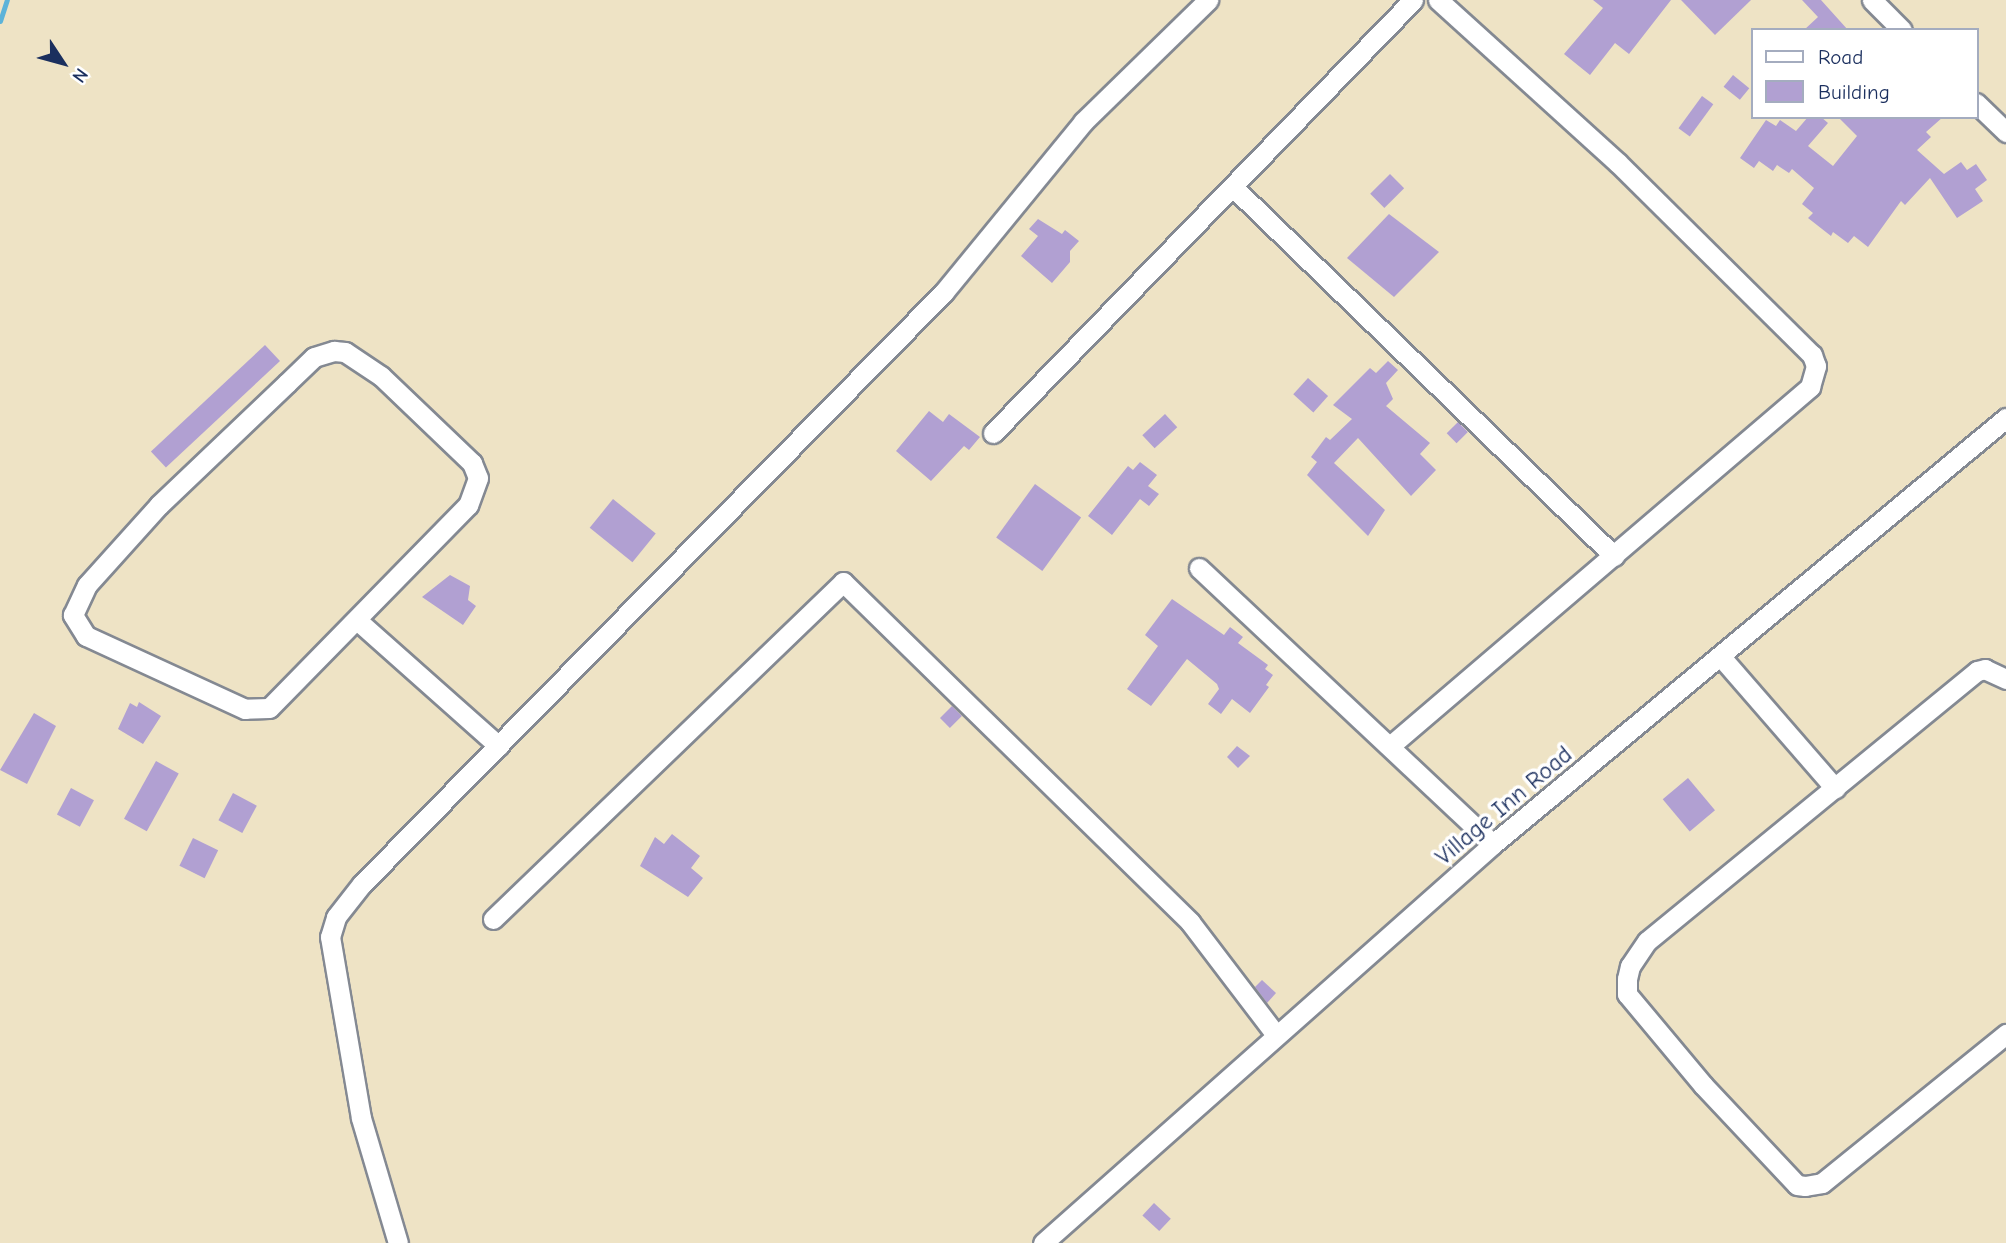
<!DOCTYPE html>
<html>
<head>
<meta charset="utf-8">
<style>
  body { margin:0 }
  #map { position:relative; width:2006px; height:1243px; overflow:hidden; background:#eee3c5; font-family:"Comic Neue",sans-serif }
  div>[style] { position:absolute }
  [style*='--x'] { left:calc(var(--x)*1px); top:calc(var(--y)*1px); width:calc(var(--w)*1px); rotate:calc(var(--a)*1deg) }
  .stream>* { height:5px; margin:-2.5px; padding:0 2.5px; transform-origin:2.5px; border-radius:2.5px; background:#5cb3d9 }
  .building>* { inset:0; background:#b1a0d2; transform-origin:0 0 }
  .roads { filter:drop-shadow(2px 0 #848992) drop-shadow(-2px 0 #848992) drop-shadow(0 2px #848992) drop-shadow(0 -2px #848992) }
  .minor>* { height:19px; margin:-9.5px; padding:0 9.5px; transform-origin:9.5px; border-radius:9.5px; background:#fff }
  span { translate:-50% -50%; white-space:nowrap; text-align:center; line-height:1.15; -webkit-text-stroke:7px #fff; paint-order:stroke }
  .street-label { font-size:24px; color:#1b2f5e }
  .legend { position:absolute; left:1751px; top:28px; width:228px; height:91px; box-sizing:border-box; background:#fff; border:2px solid #a4acbf; margin:0; padding:9px 12px; list-style:none; font-size:21px; color:#1b2f5e }
  .legend li { display:flex; align-items:center; gap:14px; height:35px }
  .legend b { width:35px; border:2px solid #a4acbf }
  .north { position:absolute; left:28px; top:28px; width:70px; height:70px; -webkit-text-stroke:5px #fff; paint-order:stroke; rotate:126deg; font-size:19px; font-weight:700; line-height:28px; text-align:center; color:#1b2f5e }
  .north::after { content:''; display:block; margin:auto; width:24px; height:32px; background:#1b2f5e; clip-path:polygon(50% 0,100% 100%,50% 72%,0 100%) }
</style>
</head>
<body>
<div id="map">
  <div class="stream">
    <i style="--x:0;--y:21;--w:22;--a:-72"></i>
  </div>
  <div class="building">
    <i style="clip-path:polygon(1593px 0,1671px 0,1629px 54px,1615px 43px,1590px 75px,1564px 54px,1603px 8px)"></i>
    <i style="clip-path:polygon(1681px 0,1751px 0,1715px 35px)"></i>
    <i style="clip-path:polygon(1802px 0,1821px 0,1848px 30px,1804px 30px,1818px 17px)"></i>
    <i style="left:1733px;top:75px;width:21px;height:15px;rotate:39deg"></i>
    <i style="left:1702px;top:96px;width:14px;height:40px;rotate:36deg"></i>
    <i style="clip-path:polygon(1808px 117px,1821px 117px,1828px 123px,1808px 146px,1833px 166px,1857px 136px,1838px 117px,1943px 117px,1926px 132px,1931px 137px,1917px 150px,1944px 174px,1961px 162px,1967px 170px,1976px 164px,1987px 180px,1975px 189px,1983px 201px,1957px 218px,1930px 178px,1905px 205px,1901px 201px,1868px 247px,1854px 236px,1848px 243px,1833px 232px,1831px 236px,1808px 218px,1813px 213px,1802px 204px,1814px 188px,1792px 169px,1789px 173px,1777px 165px,1773px 171px,1759px 161px,1754px 168px,1740px 158px,1766px 120px,1776px 126px,1780px 120px,1796px 131px)"></i>
    <i style="left:1390px;top:174px;width:20px;height:28px;rotate:45deg"></i>
    <i style="clip-path:polygon(1389px 214px,1439px 252px,1394px 297px,1347px 258px)"></i>
    <i style="clip-path:polygon(1038px 219px,1062px 234px,1065px 230px,1079px 241px,1070px 251px,1070px 262px,1052px 283px,1021px 256px,1038px 236px,1029px 229px)"></i>
    <i style="left:265px;top:345px;width:22px;height:156px;rotate:47deg"></i>
    <i style="clip-path:polygon(1388px 361px,1398px 370px,1386px 383px,1393px 399px,1386px 406px,1430px 443px,1420px 454px,1436px 470px,1411px 496px,1358px 438px,1334px 463px,1385px 510px,1368px 536px,1307px 475px,1317px 462px,1311px 457px,1326px 437px,1330px 440px,1352px 419px,1333px 405px,1370px 368px,1376px 373px)"></i>
    <i style="left:1308px;top:378px;width:27px;height:22px;rotate:42deg"></i>
    <i style="clip-path:polygon(929px 411px,943px 422px,949px 414px,980px 437px,969px 450px,964px 446px,931px 481px,896px 451px)"></i>
    <i style="left:1165px;top:414px;width:18px;height:31px;rotate:47deg"></i>
    <i style="left:1458px;top:422px;width:14px;height:16px;rotate:45deg"></i>
    <i style="clip-path:polygon(1140px 462px,1157px 475px,1148px 486px,1159px 494px,1149px 506px,1140px 499px,1112px 535px,1088px 516px,1128px 466px,1133px 470px)"></i>
    <i style="left:1035px;top:484px;width:57px;height:66px;rotate:36deg"></i>
    <i style="left:613px;top:499px;width:55px;height:37px;rotate:39deg"></i>
    <i style="clip-path:polygon(450px 575px,470px 586px,468px 600px,476px 606px,463px 625px,422px 597px)"></i>
    <i style="clip-path:polygon(1172px 599px,1224px 635px,1230px 627px,1243px 637px,1238px 643px,1268px 665px,1265px 669px,1273px 675px,1266px 685px,1269px 687px,1250px 713px,1232px 699px,1221px 714px,1208px 704px,1219px 689px,1217px 684px,1187px 659px,1151px 706px,1127px 689px,1158px 646px,1145px 635px)"></i>
    <i style="clip-path:polygon(139px 702px,161px 716px,143px 744px,118px 729px,130px 703px,137px 707px)"></i>
    <i style="left:952px;top:706px;width:14px;height:17px;rotate:45deg"></i>
    <i style="clip-path:polygon(34px 713px,56px 726px,27px 784px,0 770px)"></i>
    <i style="clip-path:polygon(1237px 746px,1250px 756px,1238px 768px,1227px 757px)"></i>
    <i style="left:156px;top:761px;width:26px;height:66px;rotate:29deg"></i>
    <i style="left:1688px;top:778px;width:42px;height:33px;rotate:50deg"></i>
    <i style="left:71px;top:788px;width:26px;height:30px;rotate:28deg"></i>
    <i style="left:233px;top:793px;width:27px;height:31px;rotate:28deg"></i>
    <i style="clip-path:polygon(672px 834px,700px 856px,691px 868px,703px 878px,688px 897px,640px 866px,655px 837px,664px 844px)"></i>
    <i style="left:193px;top:838px;width:28px;height:31px;rotate:26deg"></i>
    <i style="clip-path:polygon(1262px 980px,1276px 993px,1267px 1003px,1255px 987px)"></i>
    <i style="left:1154px;top:1203px;width:23px;height:17px;rotate:43deg"></i>
  </div>
  <div class="roads">
    <div class="minor">
      <i style="--x:1872;--y:0;--w:42;--a:45"></i>
      <i style="--x:1976;--y:103;--w:42;--a:44"></i>
      <i style="--x:1234;--y:188;--w:529;--a:44.08"></i>
      <i style="--x:334;--y:351;--w:11;--a:5"></i>
      <i style="--x:345;--y:352;--w:43;--a:33.7"></i>
      <i style="--x:381;--y:376;--w:126;--a:43.7"></i>
      <i style="--x:472;--y:463;--w:16;--a:68"></i>
      <i style="--x:478;--y:478;--w:29;--a:110"></i>
      <i style="--x:468;--y:505;--w:284;--a:134.4"></i>
      <i style="--x:269;--y:708;--w:24;--a:178"></i>
      <i style="--x:245;--y:709;--w:175;--a:-155.3"></i>
      <i style="--x:86;--y:636;--w:25;--a:-122"></i>
      <i style="--x:73;--y:615;--w:33;--a:-65"></i>
      <i style="--x:87;--y:585;--w:108;--a:-48"></i>
      <i style="--x:159;--y:505;--w:177;--a:-43.6"></i>
      <i style="--x:287;--y:383;--w:37;--a:-44"></i>
      <i style="--x:314;--y:357;--w:21;--a:-17"></i>
      <i style="--x:993;--y:433;--w:603;--a:-45.87"></i>
      <i style="--x:1199;--y:568;--w:403;--a:43.2"></i>
      <i style="--x:358;--y:621;--w:188;--a:41.6"></i>
      <i style="--x:1721;--y:657;--w:174;--a:49"></i>
      <i style="--x:2006;--y:679;--w:23;--a:-155"></i>
      <i style="--x:1985;--y:669;--w:8;--a:166"></i>
      <i style="--x:1977;--y:671;--w:426;--a:140.7"></i>
      <i style="--x:1647;--y:941;--w:30;--a:124"></i>
      <i style="--x:1630;--y:966;--w:13;--a:103"></i>
      <i style="--x:1627;--y:979;--w:15;--a:90"></i>
      <i style="--x:1627;--y:994;--w:119;--a:50.1"></i>
      <i style="--x:1703;--y:1085;--w:137;--a:46.8"></i>
      <i style="--x:1797;--y:1185;--w:8;--a:7"></i>
      <i style="--x:1805;--y:1186;--w:17;--a:-10"></i>
      <i style="--x:1822;--y:1183;--w:237;--a:-39"></i>
      <i style="--x:1390;--y:746;--w:553;--a:-40.52"></i>
      <i style="--x:1810;--y:387;--w:22;--a:-74"></i>
      <i style="--x:1816;--y:366;--w:12;--a:-110"></i>
      <i style="--x:1812;--y:355;--w:273;--a:-135.3"></i>
      <i style="--x:1618;--y:163;--w:243;--a:-137.8"></i>
      <i style="--x:493;--y:919;--w:486;--a:-43.9"></i>
      <i style="--x:843;--y:582;--w:486;--a:44.4"></i>
      <i style="--x:1190;--y:922;--w:142;--a:52.7"></i>
      <i style="--x:398;--y:1243;--w:130;--a:-106.5"></i>
      <i style="--x:361;--y:1118;--w:184;--a:-99.7"></i>
      <i style="--x:330;--y:937;--w:21;--a:-73"></i>
      <i style="--x:336;--y:917;--w:42;--a:-51.8"></i>
      <i style="--x:362;--y:884;--w:830;--a:-45.49"></i>
      <i style="--x:944;--y:292;--w:220;--a:-50.7"></i>
      <i style="--x:1083;--y:122;--w:175;--a:-44.3"></i>
      <i style="--x:1043;--y:1243;--w:601;--a:-41.56"></i>
      <i style="--x:1493;--y:844;--w:667;--a:-39.71"></i>
    </div>
  </div>
  <div class="street-label">
    <span style="left:1504px;top:806px;rotate:-40deg">Village Inn Road</span>
  </div>
  <ul class="legend">
  <li><b style="height:9px;background:#fff"></b>Road</li>
  <li><b style="height:19px;background:#b1a0d2"></b>Building</li>
  </ul>
  <div class="north">N</div>
</div>
</body>
</html>
